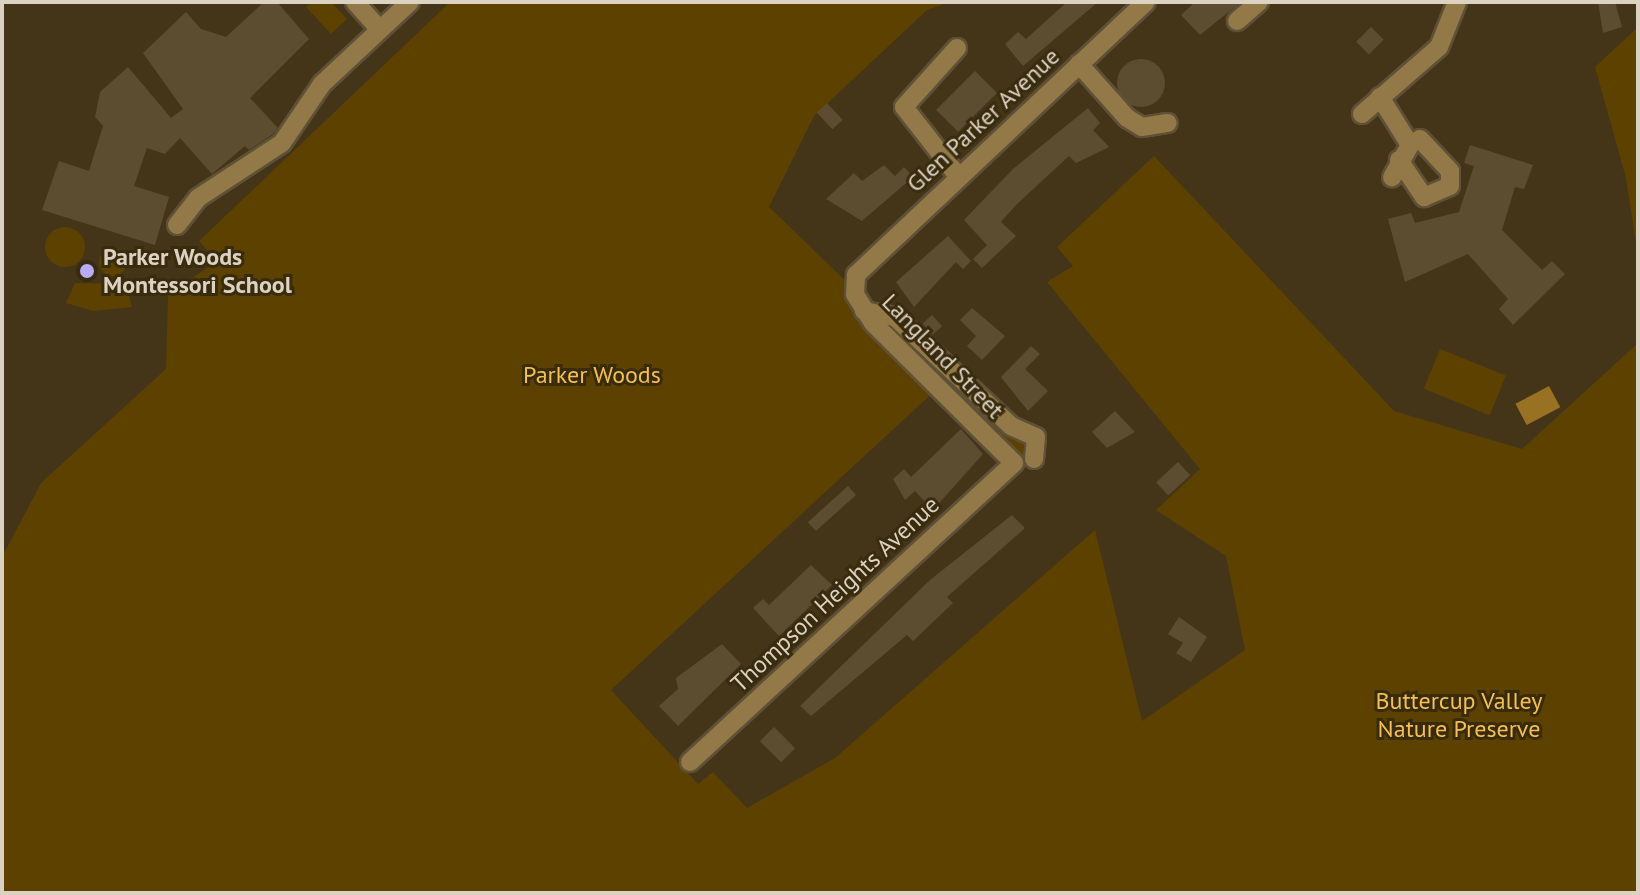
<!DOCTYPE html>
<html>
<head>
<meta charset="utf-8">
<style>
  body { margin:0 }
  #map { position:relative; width:1640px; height:895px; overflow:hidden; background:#443519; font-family:"PT Sans",sans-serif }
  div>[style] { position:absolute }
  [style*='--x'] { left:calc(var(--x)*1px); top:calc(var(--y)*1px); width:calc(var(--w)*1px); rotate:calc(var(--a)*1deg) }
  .green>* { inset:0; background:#5c4100; transform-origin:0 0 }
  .round { border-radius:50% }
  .water>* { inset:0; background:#987222; transform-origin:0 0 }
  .building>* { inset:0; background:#5c4d30; transform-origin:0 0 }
  .roads { filter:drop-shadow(2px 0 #5f5137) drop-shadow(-2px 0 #5f5137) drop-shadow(0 2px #5f5137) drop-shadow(0 -2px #5f5137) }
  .minor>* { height:18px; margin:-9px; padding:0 9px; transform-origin:9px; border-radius:9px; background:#937948 }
  .dots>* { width:22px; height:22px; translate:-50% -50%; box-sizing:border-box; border:4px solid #392b0e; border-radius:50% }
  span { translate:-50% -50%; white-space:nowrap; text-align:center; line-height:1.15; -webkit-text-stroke:6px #392b0e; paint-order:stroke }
  .street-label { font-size:24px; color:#dbd2c2 }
  .poi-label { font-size:24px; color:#dbd2c2; font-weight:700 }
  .left { translate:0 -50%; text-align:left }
  .park-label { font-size:24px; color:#f4bf56 }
  .frame { position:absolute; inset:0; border:4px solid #dbd2c2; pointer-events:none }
</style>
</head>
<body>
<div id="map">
  <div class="green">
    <i style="clip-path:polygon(312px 2px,331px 2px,347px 19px,331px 34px,306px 7px)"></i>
    <i style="clip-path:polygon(450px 2px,949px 2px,927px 10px,814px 116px,769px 207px,878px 312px,1029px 432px,1034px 459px,1014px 463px,938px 388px,611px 690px,698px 784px,713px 772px,747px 808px,835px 758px,1095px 530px,1142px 721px,1245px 650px,1226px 556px,1156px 510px,1200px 469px,1047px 282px,1073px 266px,1057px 247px,1154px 156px,1394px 411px,1522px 449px,1638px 343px,1638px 893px,2px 893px,2px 557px,41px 483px,166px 369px,168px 295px,217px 261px,199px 241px)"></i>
    <i style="clip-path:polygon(1638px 27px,1638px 257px,1626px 178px,1595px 67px)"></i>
    <i class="round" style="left:45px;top:227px;width:40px;height:40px"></i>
    <i class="round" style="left:99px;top:248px;width:28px;height:28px"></i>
    <i style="clip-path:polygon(75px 283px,126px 284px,132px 307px,93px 311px,66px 303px)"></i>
    <i style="left:1440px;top:349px;width:71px;height:43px;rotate:22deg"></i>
  </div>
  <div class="water">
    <i style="left:1549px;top:386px;width:24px;height:38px;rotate:62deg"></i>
  </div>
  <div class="building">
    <i style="clip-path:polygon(264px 2px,277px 2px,309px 39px,250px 98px,278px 128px,273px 134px,249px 150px,245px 146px,212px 174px,180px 138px,165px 154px,147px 148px,134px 186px,169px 197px,155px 245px,42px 210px,59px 161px,89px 171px,103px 126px,95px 117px,100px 92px,128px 67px,171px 118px,183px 109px,143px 53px,186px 12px,201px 29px,226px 37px)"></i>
    <i style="clip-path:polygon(1067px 2px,1098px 2px,1023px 66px,1005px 44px,1018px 32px,1026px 39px)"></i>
    <i style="clip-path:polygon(1195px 2px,1241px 2px,1200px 35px,1181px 15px)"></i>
    <i style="clip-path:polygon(1598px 2px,1615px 2px,1622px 27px,1603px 33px)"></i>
    <i style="left:1371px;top:27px;width:18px;height:21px;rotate:45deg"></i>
    <i class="round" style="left:1117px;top:59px;width:48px;height:48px"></i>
    <i style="left:975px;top:71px;width:31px;height:55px;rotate:45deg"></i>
    <i style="left:827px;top:103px;width:23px;height:14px;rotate:47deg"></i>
    <i style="clip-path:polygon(1088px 108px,1100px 123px,1093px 130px,1109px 147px,1076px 163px,1069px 156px,1016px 205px,1001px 222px,1016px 236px,982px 268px,973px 259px,987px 245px,964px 220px,1013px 169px)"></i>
    <i style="clip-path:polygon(1470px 145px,1533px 165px,1524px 189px,1515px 187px,1502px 230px,1542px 270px,1552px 261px,1565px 274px,1513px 325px,1499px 309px,1508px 299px,1468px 254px,1405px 282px,1388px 219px,1411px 213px,1415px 223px,1459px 212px,1474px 166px,1464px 163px)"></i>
    <i style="clip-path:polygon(884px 165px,895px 176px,904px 167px,913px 177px,862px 221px,826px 199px,854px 173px,862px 181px)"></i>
    <i style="clip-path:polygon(948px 236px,971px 261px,963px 269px,956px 262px,914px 307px,896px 282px)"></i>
    <i style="clip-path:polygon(972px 308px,1005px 336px,982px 360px,967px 346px,976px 336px,960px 320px)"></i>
    <i style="left:932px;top:315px;width:15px;height:13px;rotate:48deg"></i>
    <i style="clip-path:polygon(1031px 346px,1040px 354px,1025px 369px,1048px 391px,1028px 411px,1001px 377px)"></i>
    <i style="clip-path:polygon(1115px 411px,1135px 432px,1107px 448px,1092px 432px)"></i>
    <i style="clip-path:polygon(961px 429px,983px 454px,933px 510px,915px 491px,905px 500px,893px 479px,904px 469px,911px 477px)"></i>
    <i style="left:1178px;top:462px;width:18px;height:30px;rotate:47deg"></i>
    <i style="left:848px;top:486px;width:12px;height:54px;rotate:48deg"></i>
    <i style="clip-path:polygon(1012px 515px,1025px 528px,947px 597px,953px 603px,913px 641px,907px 635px,811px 716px,800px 706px,930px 580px)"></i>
    <i style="clip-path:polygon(811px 565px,832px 585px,779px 636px,753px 608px,763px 599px,769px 605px)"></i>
    <i style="clip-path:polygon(1179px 617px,1207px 637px,1191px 662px,1176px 653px,1183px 643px,1168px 634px)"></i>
    <i style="clip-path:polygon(722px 644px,741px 664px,678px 726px,659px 706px,678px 689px,676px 678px)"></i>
    <i style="left:774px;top:727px;width:30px;height:20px;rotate:45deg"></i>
  </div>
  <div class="roads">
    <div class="minor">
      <i style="--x:355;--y:2;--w:36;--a:48"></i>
      <i style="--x:1237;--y:21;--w:29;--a:-41"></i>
      <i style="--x:957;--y:48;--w:79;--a:131.9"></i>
      <i style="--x:904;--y:107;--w:88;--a:52"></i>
      <i style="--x:1079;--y:64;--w:72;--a:48.4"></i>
      <i style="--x:1127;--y:118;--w:17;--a:31"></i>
      <i style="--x:1142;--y:127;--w:26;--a:-9"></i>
      <i style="--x:1380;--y:97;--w:57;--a:58"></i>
      <i style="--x:1410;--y:145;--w:37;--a:119"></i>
      <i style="--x:1362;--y:114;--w:102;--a:-41"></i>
      <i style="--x:1439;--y:47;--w:48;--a:-68.2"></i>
      <i style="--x:1399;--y:160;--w:45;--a:56"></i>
      <i style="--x:1424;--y:197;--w:28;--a:-23"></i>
      <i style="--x:1450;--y:186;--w:15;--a:-90"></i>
      <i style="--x:1450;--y:171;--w:44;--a:-133.2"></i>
      <i style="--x:177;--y:225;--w:34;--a:-52"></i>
      <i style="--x:198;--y:198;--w:100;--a:-33.2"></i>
      <i style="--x:282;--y:143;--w:71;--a:-55.9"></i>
      <i style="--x:322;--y:84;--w:120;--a:-43"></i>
      <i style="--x:864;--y:311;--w:32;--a:11"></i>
      <i style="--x:895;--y:317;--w:159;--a:43.2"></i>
      <i style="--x:1011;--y:426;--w:27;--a:24"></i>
      <i style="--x:1036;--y:437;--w:22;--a:95"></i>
      <i style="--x:690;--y:762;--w:441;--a:-42.7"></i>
      <i style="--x:1014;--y:463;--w:199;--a:-135.2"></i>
      <i style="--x:873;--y:323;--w:34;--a:-122"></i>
      <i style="--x:855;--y:294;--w:19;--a:-87"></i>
      <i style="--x:856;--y:275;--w:398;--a:-43.3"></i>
    </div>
  </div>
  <div class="dots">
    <i style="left:87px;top:271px;background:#b9abf7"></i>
  </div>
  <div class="street-label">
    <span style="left:983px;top:120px;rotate:-43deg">Glen Parker Avenue</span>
    <span style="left:943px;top:356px;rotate:46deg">Langland Street</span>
    <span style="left:835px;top:594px;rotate:-43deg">Thompson Heights Avenue</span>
  </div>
  <div class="poi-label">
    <span class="left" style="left:103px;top:271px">Parker Woods<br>Montessori School</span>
  </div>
  <div class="park-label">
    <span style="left:592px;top:375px">Parker Woods</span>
    <span style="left:1459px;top:715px">Buttercup Valley<br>Nature Preserve</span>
  </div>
  <div class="frame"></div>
</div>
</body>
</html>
